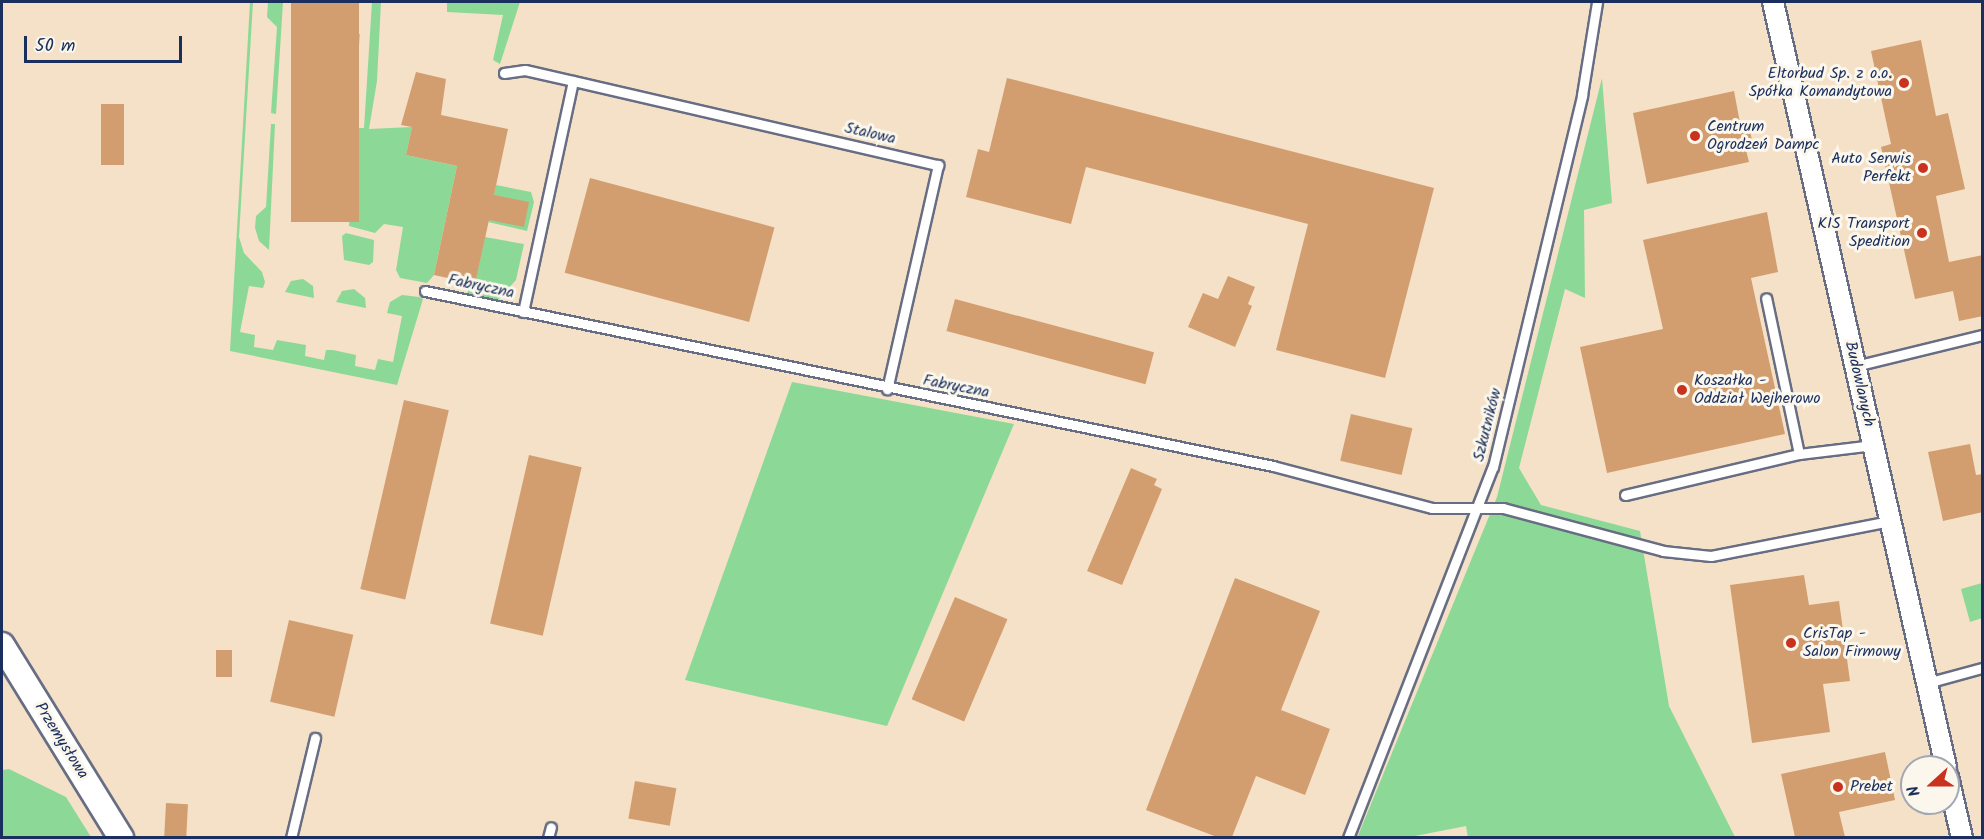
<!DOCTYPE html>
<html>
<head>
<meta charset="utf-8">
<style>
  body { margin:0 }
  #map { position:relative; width:1984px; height:839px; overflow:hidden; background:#f5e1c7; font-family:Kalam,sans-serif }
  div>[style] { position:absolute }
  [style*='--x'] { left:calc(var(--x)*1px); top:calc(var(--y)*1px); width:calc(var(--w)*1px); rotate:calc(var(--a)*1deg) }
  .green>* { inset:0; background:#8cd997 }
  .building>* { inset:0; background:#d29e70; transform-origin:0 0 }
  .roads { filter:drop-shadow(2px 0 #676d83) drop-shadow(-2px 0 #676d83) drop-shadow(0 2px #676d83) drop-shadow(0 -2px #676d83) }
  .service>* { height:9px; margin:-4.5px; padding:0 4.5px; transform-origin:4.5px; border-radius:4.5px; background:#fff }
  .minor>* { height:20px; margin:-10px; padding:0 10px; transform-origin:10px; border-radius:10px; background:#fff }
  .tertiary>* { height:24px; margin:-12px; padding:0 12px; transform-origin:12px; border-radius:12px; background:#fff }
  .dots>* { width:16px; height:16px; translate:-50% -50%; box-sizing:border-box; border:3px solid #fbf7ec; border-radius:50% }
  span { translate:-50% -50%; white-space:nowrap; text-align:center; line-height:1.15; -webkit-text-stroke:6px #fbf7ec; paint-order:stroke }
  .poi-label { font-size:16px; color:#1b2f5e }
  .right { translate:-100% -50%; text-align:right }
  .left { translate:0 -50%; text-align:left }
  .street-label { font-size:16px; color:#1b2f5e }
  .frame { position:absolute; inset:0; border:3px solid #1b2f5e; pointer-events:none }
  .north { position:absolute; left:1900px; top:755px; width:60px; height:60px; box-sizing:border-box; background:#fbf7ec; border:2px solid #a1a7b3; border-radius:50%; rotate:249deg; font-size:16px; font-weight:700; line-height:24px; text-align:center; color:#1b2f5e }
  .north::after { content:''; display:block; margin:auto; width:21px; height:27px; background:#c8321e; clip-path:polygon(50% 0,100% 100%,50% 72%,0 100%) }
  .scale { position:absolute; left:24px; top:36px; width:158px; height:27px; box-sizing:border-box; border:3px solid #1b2f5e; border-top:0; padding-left:8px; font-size:18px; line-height:21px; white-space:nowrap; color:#1b2f5e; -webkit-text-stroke:4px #fbf7ec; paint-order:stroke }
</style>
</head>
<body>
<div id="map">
  <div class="green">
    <i style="clip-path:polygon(250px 2px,253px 2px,239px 237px,244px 253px,262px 272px,265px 282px,263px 288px,249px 286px,240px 332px,255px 335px,254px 347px,273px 350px,277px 340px,306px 345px,305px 356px,324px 360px,326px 350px,333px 350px,356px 355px,355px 366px,375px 370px,378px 359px,393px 362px,402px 316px,387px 313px,390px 302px,402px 295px,419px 297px,423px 299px,397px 385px,230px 351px)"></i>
    <i style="clip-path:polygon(268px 2px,283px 2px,276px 114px,271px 113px,277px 27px,267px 17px)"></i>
    <i style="clip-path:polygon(372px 2px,381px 2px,377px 81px,369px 129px,412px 127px,406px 155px,457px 166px,434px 275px,427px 283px,400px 278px,396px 270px,403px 227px,384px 224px,375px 233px,349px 226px,355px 128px,364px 128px)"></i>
    <i style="clip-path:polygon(406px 2px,520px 2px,500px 64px,493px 60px,503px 15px,447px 12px,447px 3px)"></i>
    <i style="clip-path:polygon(357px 34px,360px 34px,353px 118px)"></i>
    <i style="clip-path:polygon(1602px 78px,1612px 203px,1584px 210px,1585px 298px,1565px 289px,1519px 468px,1541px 505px,1640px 531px,1669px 706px,1735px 837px,1468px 838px,1466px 826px,1410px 837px,1357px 838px,1497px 497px)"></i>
    <i style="clip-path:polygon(271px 124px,275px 124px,269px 250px,259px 241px,255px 228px,256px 216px,266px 207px)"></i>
    <i style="clip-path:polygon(496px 185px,531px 192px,534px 202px,527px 231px,488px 222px)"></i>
    <i style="clip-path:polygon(346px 233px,374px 240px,373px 262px,369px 265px,344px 260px,342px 236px)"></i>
    <i style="clip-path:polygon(485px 237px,524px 244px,516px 280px,498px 300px,467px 297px,469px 283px,475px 283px)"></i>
    <i style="clip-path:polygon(303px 279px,313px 286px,314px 298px,285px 292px,291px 281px)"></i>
    <i style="clip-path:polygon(354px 289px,365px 298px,366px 308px,336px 302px,342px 291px)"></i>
    <i style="clip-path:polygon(792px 382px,1014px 424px,887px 726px,685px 680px)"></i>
    <i style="clip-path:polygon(1982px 583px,1982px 618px,1970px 622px,1961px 589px)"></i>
    <i style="clip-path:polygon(9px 769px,66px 797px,91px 837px,2px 837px,2px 770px)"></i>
  </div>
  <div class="building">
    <i style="left:291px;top:2px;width:68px;height:220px"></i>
    <i style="clip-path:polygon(1921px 40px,1936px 116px,1948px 113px,1965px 189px,1936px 196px,1949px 262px,1983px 255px,1983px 316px,1959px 321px,1953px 291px,1915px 299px,1881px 147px,1891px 144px,1871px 51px)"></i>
    <i style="clip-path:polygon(416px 72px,446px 79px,441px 115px,508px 129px,494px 195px,529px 202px,524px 227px,489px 220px,475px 284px,434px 275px,457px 166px,406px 155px,412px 127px,401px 125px)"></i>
    <i style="clip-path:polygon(1007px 78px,1434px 188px,1385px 378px,1276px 350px,1308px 224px,1086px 167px,1071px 224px,966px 197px,978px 149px,989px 152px)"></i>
    <i style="clip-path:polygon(1734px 91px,1741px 128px,1749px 127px,1753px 144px,1745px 146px,1749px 162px,1647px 184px,1633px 113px)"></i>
    <i style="left:101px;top:104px;width:23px;height:61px"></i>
    <i style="left:590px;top:178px;width:191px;height:98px;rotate:15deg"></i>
    <i style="clip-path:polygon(1767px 212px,1778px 272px,1751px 278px,1785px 434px,1607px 473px,1580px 347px,1663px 329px,1643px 240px)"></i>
    <i style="clip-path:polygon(1228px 276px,1255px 287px,1248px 304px,1252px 306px,1235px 347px,1188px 327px,1203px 293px,1218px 299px)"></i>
    <i style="left:955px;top:299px;width:206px;height:33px;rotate:15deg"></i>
    <i style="left:404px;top:400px;width:46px;height:194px;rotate:13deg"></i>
    <i style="left:1351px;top:414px;width:63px;height:48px;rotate:13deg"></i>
    <i style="clip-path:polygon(1970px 444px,1976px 475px,1983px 474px,1983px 512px,1943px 521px,1928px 452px)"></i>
    <i style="left:529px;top:455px;width:54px;height:173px;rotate:13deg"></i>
    <i style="clip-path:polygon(1131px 468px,1157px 479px,1154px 485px,1162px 489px,1122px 585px,1087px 571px)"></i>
    <i style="clip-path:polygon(1804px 575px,1809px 605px,1839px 601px,1850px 681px,1823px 684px,1830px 732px,1752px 743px,1730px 585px)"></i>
    <i style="clip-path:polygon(1235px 578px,1320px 611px,1281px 710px,1330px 729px,1305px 795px,1256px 776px,1232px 837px,1217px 837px,1146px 810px)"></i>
    <i style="left:955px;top:597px;width:57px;height:111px;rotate:23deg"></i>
    <i style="left:289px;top:620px;width:66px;height:84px;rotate:13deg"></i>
    <i style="left:216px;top:650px;width:16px;height:27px"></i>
    <i style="clip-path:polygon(1885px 752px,1895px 800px,1839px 812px,1845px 837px,1795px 837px,1781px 774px)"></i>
    <i style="left:635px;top:781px;width:42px;height:38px;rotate:10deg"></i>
    <i style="left:166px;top:803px;width:22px;height:34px;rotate:3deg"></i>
  </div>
  <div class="roads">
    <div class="service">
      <i style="--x:504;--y:73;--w:21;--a:-8"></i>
      <i style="--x:525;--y:70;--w:49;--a:12.9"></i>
      <i style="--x:425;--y:291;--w:866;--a:11.66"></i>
      <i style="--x:1273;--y:466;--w:164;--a:14.8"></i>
      <i style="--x:1432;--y:508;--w:71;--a:0"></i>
      <i style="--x:1503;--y:508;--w:166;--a:15"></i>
      <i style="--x:1663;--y:551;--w:48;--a:5.9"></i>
      <i style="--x:1711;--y:556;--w:182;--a:-11.1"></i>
      <i style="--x:523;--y:312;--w:236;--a:-77.8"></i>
      <i style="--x:573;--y:81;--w:375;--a:13"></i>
      <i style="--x:938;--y:165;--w:230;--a:102.8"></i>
      <i style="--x:1855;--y:366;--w:131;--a:-13.7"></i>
      <i style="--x:1799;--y:454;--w:75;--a:-6.9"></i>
      <i style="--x:1625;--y:495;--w:179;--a:-13.3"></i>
      <i style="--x:1799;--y:454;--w:159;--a:-101.9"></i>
      <i style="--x:1927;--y:683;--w:57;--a:-15.3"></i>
      <i style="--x:291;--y:838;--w:103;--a:-76.5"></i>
      <i style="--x:548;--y:838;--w:11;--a:-75"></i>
      <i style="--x:1348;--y:838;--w:398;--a:-68.7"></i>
      <i style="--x:1493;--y:467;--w:382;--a:-76.5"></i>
      <i style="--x:1582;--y:95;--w:94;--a:-80.8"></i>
    </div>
    <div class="minor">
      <i style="--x:1773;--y:2;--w:784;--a:77.26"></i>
      <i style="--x:1948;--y:777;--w:63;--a:77.1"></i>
    </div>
    <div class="tertiary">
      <i style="--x:2;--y:645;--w:227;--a:58.3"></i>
    </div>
  </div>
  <div class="dots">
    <i style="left:1904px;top:83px;background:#c8321e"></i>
    <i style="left:1695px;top:136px;background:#c8321e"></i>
    <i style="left:1923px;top:168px;background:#c8321e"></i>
    <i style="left:1922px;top:233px;background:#c8321e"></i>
    <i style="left:1682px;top:390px;background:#c8321e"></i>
    <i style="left:1791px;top:643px;background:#c8321e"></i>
    <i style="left:1838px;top:787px;background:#c8321e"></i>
  </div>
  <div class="poi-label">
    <span class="right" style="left:1892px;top:83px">Eltorbud Sp. z o.o.<br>Spółka Komandytowa</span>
    <span class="left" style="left:1707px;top:136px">Centrum<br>Ogrodzeń Dampc</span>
    <span class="right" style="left:1911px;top:168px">Auto Serwis<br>Perfekt</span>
    <span class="right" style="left:1910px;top:233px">KIS Transport<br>Spedition</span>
    <span class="left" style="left:1694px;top:390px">Koszałka -<br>Oddział Wejherowo</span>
    <span class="left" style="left:1803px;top:643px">CrisTap -<br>Salon Firmowy</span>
    <span class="left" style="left:1850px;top:787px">Prebet</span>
  </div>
  <div class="street-label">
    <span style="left:870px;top:134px;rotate:13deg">Stalowa</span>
    <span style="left:481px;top:287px;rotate:12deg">Fabryczna</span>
    <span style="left:1859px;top:384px;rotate:77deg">Budowlanych</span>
    <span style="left:956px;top:387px;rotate:11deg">Fabryczna</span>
    <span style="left:1488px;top:425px;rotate:-76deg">Szkutników</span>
    <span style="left:61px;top:741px;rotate:58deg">Przemysłowa</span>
  </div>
  <div class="frame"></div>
  <div class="north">N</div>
  <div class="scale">50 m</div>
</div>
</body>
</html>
